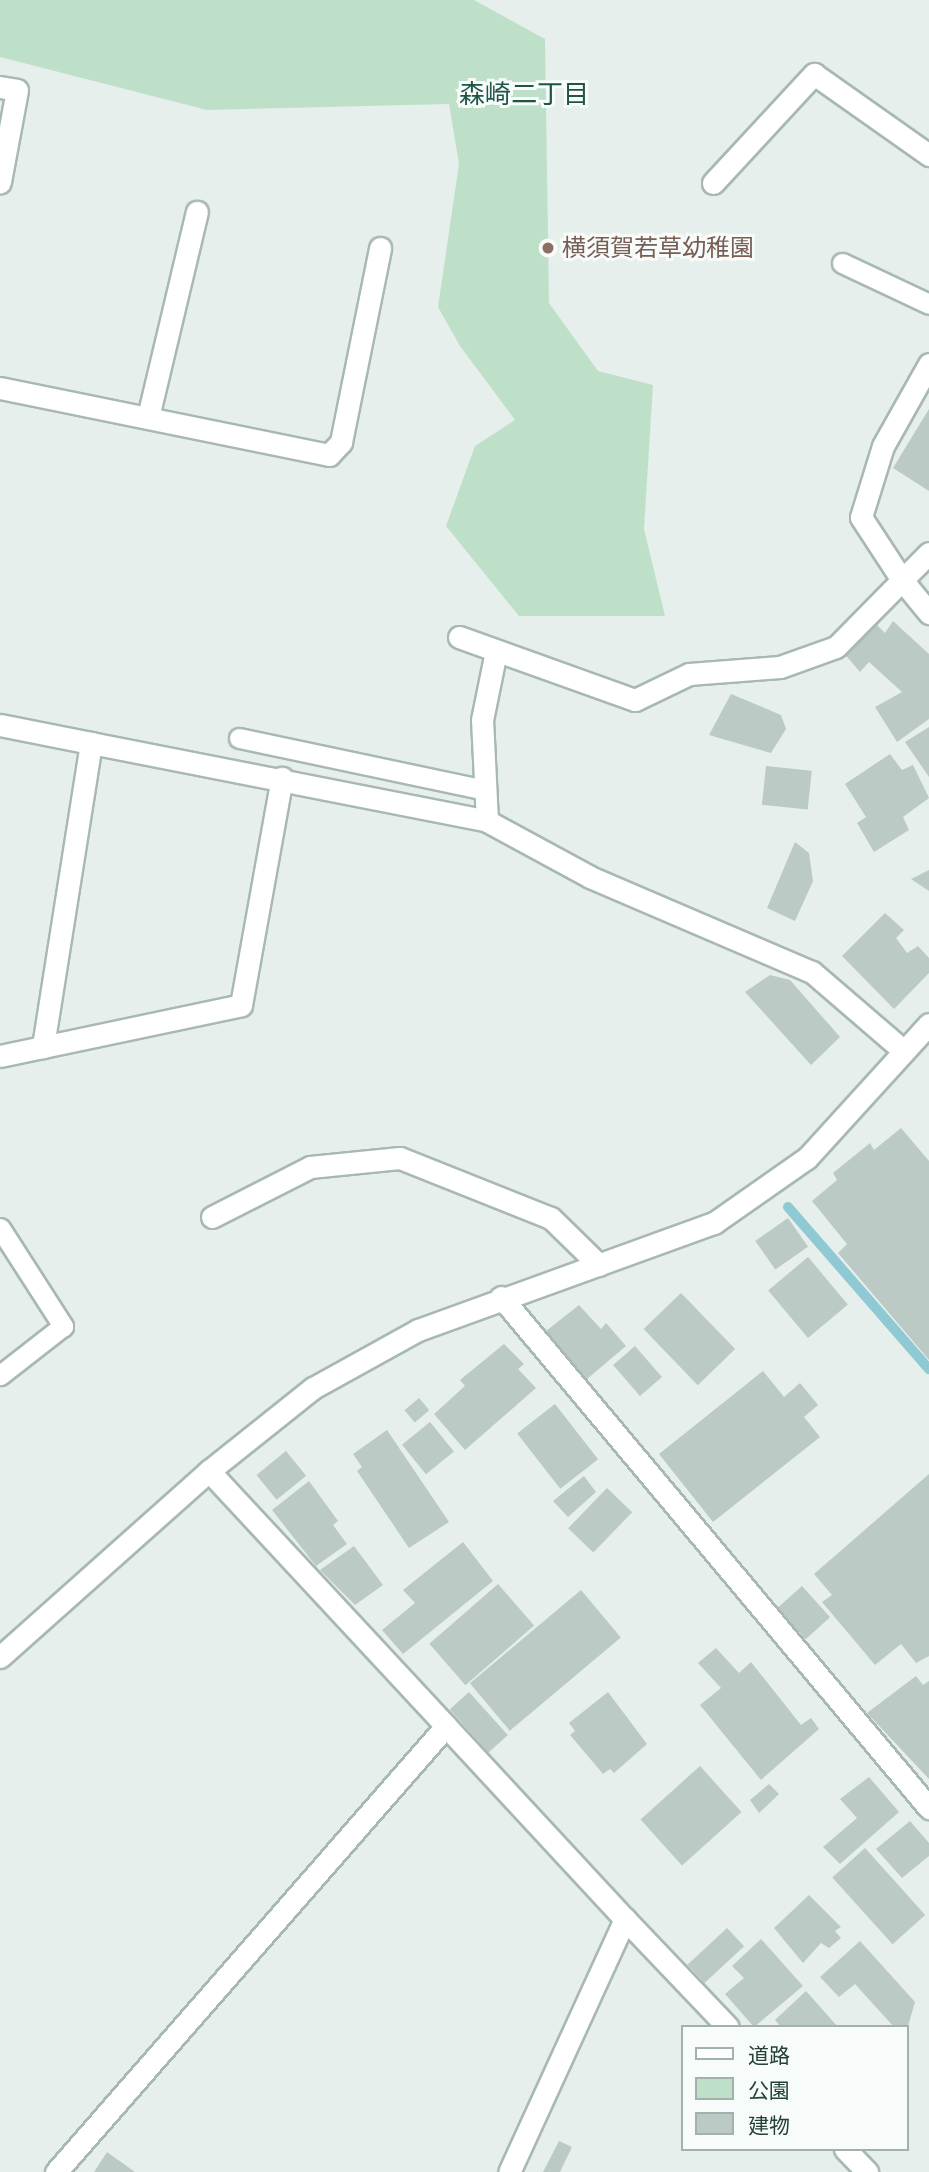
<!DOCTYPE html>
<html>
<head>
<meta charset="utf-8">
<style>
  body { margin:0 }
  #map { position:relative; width:929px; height:2172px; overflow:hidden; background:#e6efeb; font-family:"Public Sans","Noto Sans JP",sans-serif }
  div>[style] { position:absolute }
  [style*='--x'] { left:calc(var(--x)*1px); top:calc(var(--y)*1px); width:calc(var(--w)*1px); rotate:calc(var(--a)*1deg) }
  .green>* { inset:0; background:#bfe0c8 }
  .stream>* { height:10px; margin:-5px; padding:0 5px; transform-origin:5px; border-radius:5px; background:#8ec9d4 }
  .building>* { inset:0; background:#bbcac4; transform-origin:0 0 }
  .roads { filter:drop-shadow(2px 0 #a8b8b2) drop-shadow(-2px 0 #a8b8b2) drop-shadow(0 2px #a8b8b2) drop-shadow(0 -2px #a8b8b2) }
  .lane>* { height:19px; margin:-9.5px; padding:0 9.5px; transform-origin:9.5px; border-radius:9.5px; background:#fff }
  .street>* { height:21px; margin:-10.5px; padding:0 10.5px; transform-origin:10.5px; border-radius:10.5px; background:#fff }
  .secondary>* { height:21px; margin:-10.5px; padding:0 10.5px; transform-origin:10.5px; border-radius:10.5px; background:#fff }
  .dots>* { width:19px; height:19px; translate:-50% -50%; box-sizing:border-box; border:4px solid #f7fbf9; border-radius:50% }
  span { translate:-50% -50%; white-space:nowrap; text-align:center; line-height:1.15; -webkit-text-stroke:6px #f7fbf9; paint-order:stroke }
  .education-label { font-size:24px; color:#785e54 }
  .left { translate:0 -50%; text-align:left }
  .neighbourhood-label { font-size:26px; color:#1f5548 }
  .legend { position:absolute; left:681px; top:2025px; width:228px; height:126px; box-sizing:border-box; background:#f7fbf9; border:2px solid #a3b1ad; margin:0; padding:9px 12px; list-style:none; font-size:21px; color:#24423a }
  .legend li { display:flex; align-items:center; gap:14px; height:35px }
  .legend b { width:35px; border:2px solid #a3b1ad }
</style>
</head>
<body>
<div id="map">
  <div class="green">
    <i style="clip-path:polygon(0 0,474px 0,545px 39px,549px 303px,598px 371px,653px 385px,644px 529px,665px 616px,519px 616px,446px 526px,475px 446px,515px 420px,460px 346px,438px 307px,459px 164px,449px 104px,207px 110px,0 57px)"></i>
  </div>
  <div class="stream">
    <i style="--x:788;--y:1207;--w:215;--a:49"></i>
  </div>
  <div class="building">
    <i style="clip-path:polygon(929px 409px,929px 491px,893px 468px)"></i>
    <i style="clip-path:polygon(873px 621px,885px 633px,893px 621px,929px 654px,929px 719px,897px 742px,875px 707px,902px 692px,869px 662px,860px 672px,842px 651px)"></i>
    <i style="clip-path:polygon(731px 694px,781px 715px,786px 729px,771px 753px,709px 735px)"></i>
    <i style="clip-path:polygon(929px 727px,929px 777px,905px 742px)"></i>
    <i style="clip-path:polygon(890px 754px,902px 770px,913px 765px,929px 798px,903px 817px,909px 830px,874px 852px,857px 823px,866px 817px,845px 784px)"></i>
    <i style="left:766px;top:766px;width:46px;height:39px;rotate:6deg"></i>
    <i style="clip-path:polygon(795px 842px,809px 853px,813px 881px,795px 921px,767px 908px)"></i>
    <i style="clip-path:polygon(929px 870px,929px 891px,911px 879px)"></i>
    <i style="clip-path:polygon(885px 913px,904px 930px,896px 938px,907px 953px,918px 946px,929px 958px,929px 973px,894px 1009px,842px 956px)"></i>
    <i style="clip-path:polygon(770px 975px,790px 980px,840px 1037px,811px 1065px,745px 992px)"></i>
    <i style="clip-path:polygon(901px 1128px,929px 1161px,929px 1360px,838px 1253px,847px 1244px,812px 1201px,837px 1180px,833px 1173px,870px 1143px,874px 1150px)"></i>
    <i style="left:788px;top:1218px;width:35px;height:40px;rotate:55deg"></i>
    <i style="left:808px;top:1257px;width:62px;height:52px;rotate:50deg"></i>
    <i style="left:681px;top:1293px;width:78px;height:52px;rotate:46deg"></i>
    <i style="clip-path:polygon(579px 1305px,601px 1329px,606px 1323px,626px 1346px,587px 1379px,546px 1331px)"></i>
    <i style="clip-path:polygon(504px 1344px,524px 1364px,518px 1369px,536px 1388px,465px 1450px,434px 1414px,465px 1386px,460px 1380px)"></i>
    <i style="left:635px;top:1346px;width:41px;height:29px;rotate:49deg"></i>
    <i style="clip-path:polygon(763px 1371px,784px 1397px,800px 1383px,818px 1405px,804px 1417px,820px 1437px,713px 1522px,659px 1454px)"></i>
    <i style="left:419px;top:1398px;width:16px;height:19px;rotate:50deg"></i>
    <i style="left:555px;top:1404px;width:70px;height:48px;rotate:52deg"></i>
    <i style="left:430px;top:1422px;width:38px;height:36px;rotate:51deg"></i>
    <i style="clip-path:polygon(387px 1430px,449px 1522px,409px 1548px,357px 1471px,362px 1467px,353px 1454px)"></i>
    <i style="left:286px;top:1451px;width:32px;height:38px;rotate:51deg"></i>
    <i style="clip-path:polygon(929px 1474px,929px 1656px,916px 1663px,901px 1644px,875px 1665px,822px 1602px,832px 1595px,814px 1574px)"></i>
    <i style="clip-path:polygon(584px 1476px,596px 1492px,568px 1517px,553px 1501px)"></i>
    <i style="clip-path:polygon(309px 1481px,338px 1521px,333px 1525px,347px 1544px,316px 1566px,272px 1510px)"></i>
    <i style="left:607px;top:1488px;width:35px;height:56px;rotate:44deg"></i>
    <i style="clip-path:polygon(463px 1542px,493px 1581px,403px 1654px,382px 1630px,415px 1603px,403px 1590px)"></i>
    <i style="clip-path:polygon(354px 1546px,383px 1585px,355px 1605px,320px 1570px)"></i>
    <i style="left:498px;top:1584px;width:55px;height:91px;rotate:49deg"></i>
    <i style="left:802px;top:1586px;width:42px;height:33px;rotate:48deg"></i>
    <i style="left:581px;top:1590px;width:62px;height:145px;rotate:50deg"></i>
    <i style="clip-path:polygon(716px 1648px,739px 1673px,751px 1662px,801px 1725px,811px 1718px,819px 1729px,761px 1780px,700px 1705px,721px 1688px,698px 1663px)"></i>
    <i style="clip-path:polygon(916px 1676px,923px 1685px,929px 1681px,929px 1779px,867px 1713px)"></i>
    <i style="left:469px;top:1692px;width:58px;height:26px;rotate:48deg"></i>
    <i style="clip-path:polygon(608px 1692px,647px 1744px,614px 1773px,610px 1769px,603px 1774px,570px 1735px,575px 1731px,569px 1723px)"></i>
    <i style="left:700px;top:1766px;width:62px;height:80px;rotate:48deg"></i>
    <i style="clip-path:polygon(869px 1777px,899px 1812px,840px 1864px,823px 1847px,857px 1818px,840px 1799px)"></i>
    <i style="clip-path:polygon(769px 1784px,779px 1794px,759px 1813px,750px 1800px)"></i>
    <i style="clip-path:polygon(910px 1821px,929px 1843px,929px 1856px,902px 1878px,876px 1849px)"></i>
    <i style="left:865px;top:1848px;width:90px;height:44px;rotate:48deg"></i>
    <i style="clip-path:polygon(809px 1895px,841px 1927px,835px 1931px,841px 1938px,829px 1948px,821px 1943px,803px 1963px,774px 1928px)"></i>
    <i style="left:727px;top:1928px;width:25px;height:54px;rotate:47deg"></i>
    <i style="clip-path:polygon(761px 1939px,803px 1986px,754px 2027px,725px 1994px,744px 1978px,732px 1966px)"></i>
    <i style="clip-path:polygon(860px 1941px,915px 2002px,906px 2033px,906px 2027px,894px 2027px,855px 1984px,839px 1997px,820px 1977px)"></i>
    <i style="clip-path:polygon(806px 1991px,838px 2027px,781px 2027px,775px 2020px)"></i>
    <i style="clip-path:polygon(559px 2141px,572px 2147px,560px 2172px,543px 2172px)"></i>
    <i style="clip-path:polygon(107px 2152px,135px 2172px,94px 2172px)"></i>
  </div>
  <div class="roads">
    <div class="lane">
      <i style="--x:842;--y:263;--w:96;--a:25.2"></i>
      <i style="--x:239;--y:738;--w:252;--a:11.9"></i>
      <i style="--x:0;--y:1228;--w:117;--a:57.3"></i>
      <i style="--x:63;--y:1326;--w:80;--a:142.1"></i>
    </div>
    <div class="street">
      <i style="--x:0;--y:87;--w:17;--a:10"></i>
      <i style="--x:17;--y:90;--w:94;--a:100.5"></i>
      <i style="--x:713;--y:183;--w:149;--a:-47.2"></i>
      <i style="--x:814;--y:74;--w:141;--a:35.2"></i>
      <i style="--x:0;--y:388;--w:336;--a:11.5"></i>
      <i style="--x:329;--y:455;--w:18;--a:-47"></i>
      <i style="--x:341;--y:442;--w:198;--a:-78.6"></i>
      <i style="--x:148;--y:417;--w:211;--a:-76.6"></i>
      <i style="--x:929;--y:553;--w:38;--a:135"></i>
      <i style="--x:902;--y:580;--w:43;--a:50.7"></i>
      <i style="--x:459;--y:637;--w:187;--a:19.7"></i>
      <i style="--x:635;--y:700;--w:60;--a:-25.7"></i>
      <i style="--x:689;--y:674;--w:91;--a:-4.4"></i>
      <i style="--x:780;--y:667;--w:59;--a:-19.7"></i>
      <i style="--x:836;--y:647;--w:94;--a:-45.4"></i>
      <i style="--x:902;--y:580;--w:75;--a:-123.1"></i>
      <i style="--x:861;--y:517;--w:74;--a:-72.8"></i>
      <i style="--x:883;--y:446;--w:94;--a:-60.7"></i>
      <i style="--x:0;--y:725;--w:93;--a:11.2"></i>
      <i style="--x:91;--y:743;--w:308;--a:99"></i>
      <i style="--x:91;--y:743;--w:404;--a:11.1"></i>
      <i style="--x:487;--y:821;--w:117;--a:28.5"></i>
      <i style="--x:590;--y:877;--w:241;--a:23.2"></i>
      <i style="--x:812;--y:972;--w:121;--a:40.7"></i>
      <i style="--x:487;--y:821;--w:101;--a:-92.8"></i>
      <i style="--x:482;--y:720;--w:70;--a:-78.5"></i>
      <i style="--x:0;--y:1056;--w:246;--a:-11.9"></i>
      <i style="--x:241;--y:1005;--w:231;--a:-79.8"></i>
      <i style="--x:212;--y:1217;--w:110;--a:-27"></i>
      <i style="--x:310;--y:1167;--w:90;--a:-5.7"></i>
      <i style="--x:400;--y:1158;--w:162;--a:21.7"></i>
      <i style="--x:551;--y:1218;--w:67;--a:44.4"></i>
      <i style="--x:501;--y:1297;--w:667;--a:50.05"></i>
      <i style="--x:446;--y:1726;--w:263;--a:47.2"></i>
      <i style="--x:625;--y:1919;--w:278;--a:114.6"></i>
      <i style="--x:625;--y:1919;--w:149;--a:46.4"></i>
      <i style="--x:845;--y:2149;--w:32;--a:46"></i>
    </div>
    <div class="secondary">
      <i style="--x:0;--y:1657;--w:280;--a:-41.7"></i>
      <i style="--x:209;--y:1471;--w:133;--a:-38.6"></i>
      <i style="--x:313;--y:1388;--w:120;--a:-28.9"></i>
      <i style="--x:418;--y:1330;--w:315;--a:-19.9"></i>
      <i style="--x:714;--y:1223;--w:113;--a:-35"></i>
      <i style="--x:807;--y:1158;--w:181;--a:-47.7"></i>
      <i style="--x:56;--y:2172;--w:592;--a:-48.83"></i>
      <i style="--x:446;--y:1726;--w:348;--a:-132.9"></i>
    </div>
  </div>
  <div class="dots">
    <i style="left:548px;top:248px;background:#8d6e63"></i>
  </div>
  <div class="education-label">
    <span class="left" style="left:562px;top:248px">横須賀若草幼稚園</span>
  </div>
  <div class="neighbourhood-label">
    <span style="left:524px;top:94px">森崎二丁目</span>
  </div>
  <ul class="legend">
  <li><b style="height:9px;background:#fff"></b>道路</li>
  <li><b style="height:19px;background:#bfe0c8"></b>公園</li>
  <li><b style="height:19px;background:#bbcac4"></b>建物</li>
  </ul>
</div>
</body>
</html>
